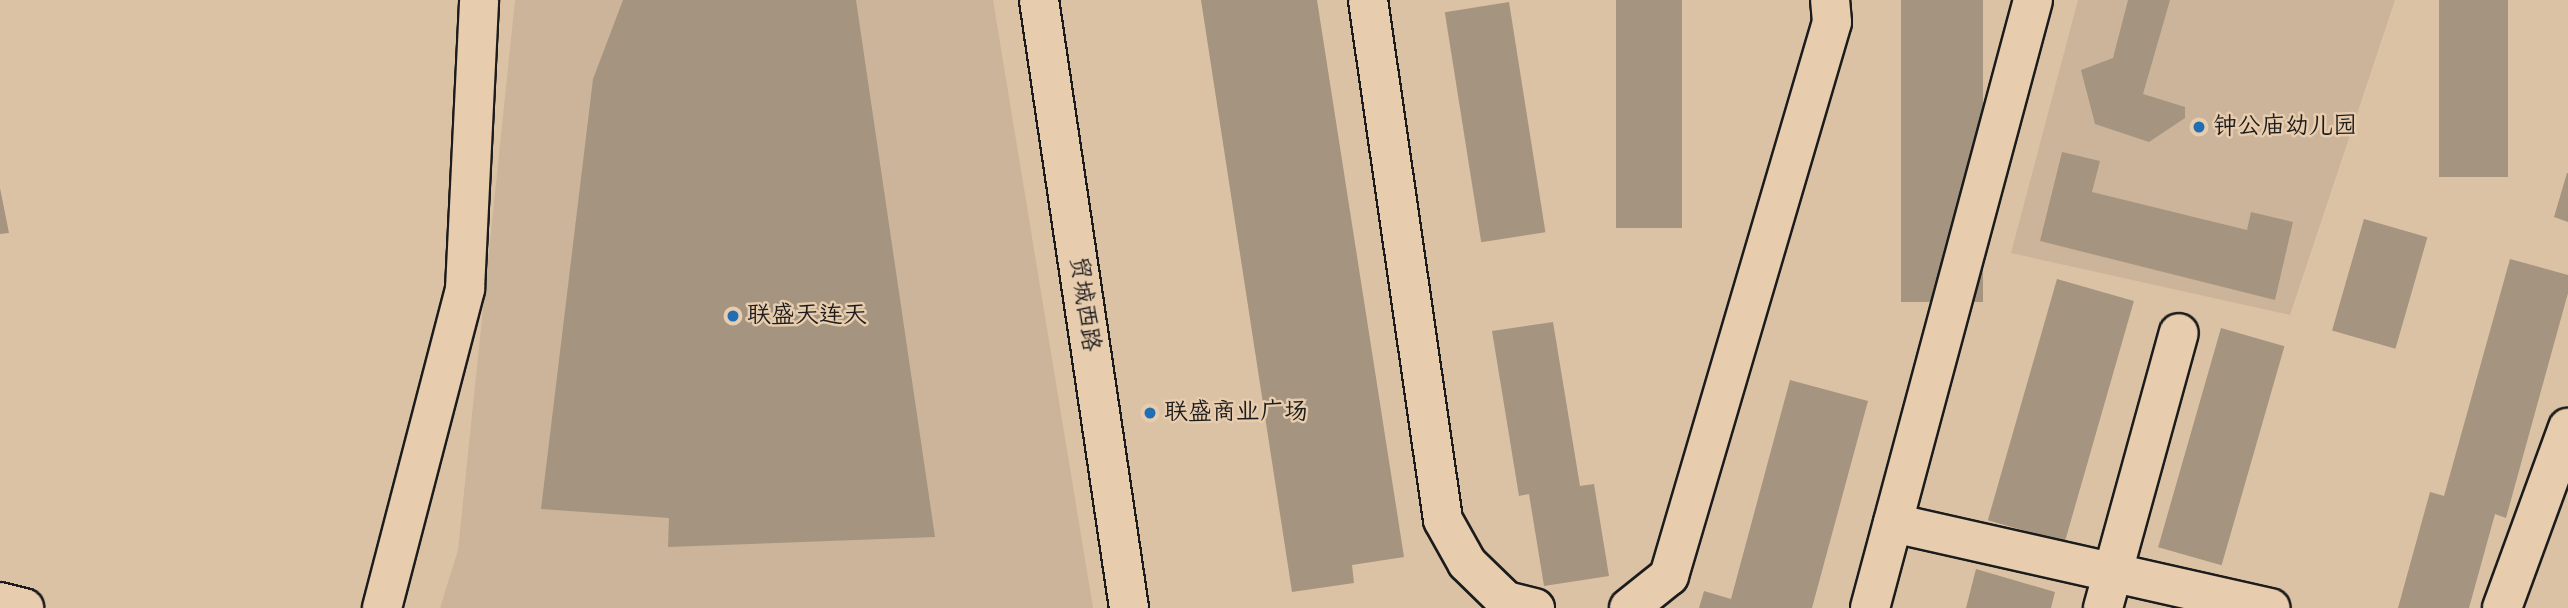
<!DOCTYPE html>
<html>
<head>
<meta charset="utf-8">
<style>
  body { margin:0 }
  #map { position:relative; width:2568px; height:608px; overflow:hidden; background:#dbc2a5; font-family:Mynerve,"LXGW WenKai TC",sans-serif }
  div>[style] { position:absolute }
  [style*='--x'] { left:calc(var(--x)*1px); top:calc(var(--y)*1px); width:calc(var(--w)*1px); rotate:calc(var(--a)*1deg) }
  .built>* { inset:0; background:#cbb49a }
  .building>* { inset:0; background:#a5947f; transform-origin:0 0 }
  .roads { filter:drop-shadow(2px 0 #1c1c1c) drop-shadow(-2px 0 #1c1c1c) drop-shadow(0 2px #1c1c1c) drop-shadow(0 -2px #1c1c1c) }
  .minor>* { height:38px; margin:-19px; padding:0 19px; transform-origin:19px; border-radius:19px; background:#e7ccae }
  .major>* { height:38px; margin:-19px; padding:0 19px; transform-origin:19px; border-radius:19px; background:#e7ccae }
  .dots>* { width:19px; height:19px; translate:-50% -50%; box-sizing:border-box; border:4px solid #e7ccae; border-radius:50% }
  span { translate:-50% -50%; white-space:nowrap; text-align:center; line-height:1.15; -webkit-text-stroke:5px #e7ccae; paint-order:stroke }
  .poi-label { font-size:24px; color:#1c1c1c }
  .left { translate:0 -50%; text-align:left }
  .street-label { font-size:24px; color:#1c1c1c }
</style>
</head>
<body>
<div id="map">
  <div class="built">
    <i style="clip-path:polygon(515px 0,993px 0,1093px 608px,440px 608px,458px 550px)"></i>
    <i style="clip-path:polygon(2078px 0,2395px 0,2290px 315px,2011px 253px)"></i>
  </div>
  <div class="building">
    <i style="clip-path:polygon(623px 0,856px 0,935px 537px,668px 547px,669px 518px,541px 509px,593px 79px)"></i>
    <i style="clip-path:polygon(1201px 0,1317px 0,1404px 557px,1352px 565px,1354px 583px,1292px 592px)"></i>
    <i style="left:1616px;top:0;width:66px;height:228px"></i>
    <i style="left:1901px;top:0;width:82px;height:302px"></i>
    <i style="clip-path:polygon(2128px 0,2170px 0,2143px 94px,2185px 107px,2185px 118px,2149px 142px,2095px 124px,2081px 70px,2113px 58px)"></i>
    <i style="left:2439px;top:0;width:69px;height:177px"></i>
    <i style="left:1509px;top:2px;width:233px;height:65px;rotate:81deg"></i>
    <i style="clip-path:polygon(2062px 152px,2100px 161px,2092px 192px,2247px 230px,2251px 212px,2293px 222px,2275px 300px,2040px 241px)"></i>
    <i style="clip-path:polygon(2567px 173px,2568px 173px,2568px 222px,2554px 217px)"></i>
    <i style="clip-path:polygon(0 188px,9px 233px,0 234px)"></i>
    <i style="left:2364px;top:219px;width:66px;height:116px;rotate:16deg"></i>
    <i style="clip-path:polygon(2510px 259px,2568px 275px,2568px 293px,2506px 518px,2495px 514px,2469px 608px,2398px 608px,2430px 492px,2444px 496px)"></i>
    <i style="left:2057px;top:279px;width:80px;height:251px;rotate:16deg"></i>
    <i style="clip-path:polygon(1553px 322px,1580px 486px,1594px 484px,1609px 576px,1544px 586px,1529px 494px,1519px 496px,1492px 331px)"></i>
    <i style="left:2221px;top:328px;width:66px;height:228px;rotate:16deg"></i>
    <i style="clip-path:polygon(1790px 380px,1868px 401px,1812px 608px,1699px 608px,1704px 591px,1731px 599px)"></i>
    <i style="clip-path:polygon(1976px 569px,2055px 592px,2051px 608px,1966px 608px)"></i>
  </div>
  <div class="roads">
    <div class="minor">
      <i style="--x:1368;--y:0;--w:525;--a:81.79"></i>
      <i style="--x:1443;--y:520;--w:49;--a:60.8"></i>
      <i style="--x:1467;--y:563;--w:54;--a:44.3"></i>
      <i style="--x:1506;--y:601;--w:30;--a:14"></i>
      <i style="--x:1893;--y:523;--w:387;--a:12.7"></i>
      <i style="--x:0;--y:602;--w:25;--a:14"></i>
      <i style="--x:382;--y:608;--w:330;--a:-75.4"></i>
      <i style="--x:465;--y:289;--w:289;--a:-87.2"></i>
      <i style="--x:1629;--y:608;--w:51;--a:-38.7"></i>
      <i style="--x:1669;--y:576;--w:577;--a:-73.6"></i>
      <i style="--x:1832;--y:22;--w:22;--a:-95"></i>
      <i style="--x:1870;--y:608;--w:629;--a:-74.99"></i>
      <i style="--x:2103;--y:608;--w:285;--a:-74.6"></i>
      <i style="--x:2502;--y:608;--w:192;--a:-69.9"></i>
    </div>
    <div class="major">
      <i style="--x:1039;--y:0;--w:615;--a:81.58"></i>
    </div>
  </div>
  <div class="dots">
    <i style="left:2199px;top:127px;background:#1f6fb2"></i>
    <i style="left:733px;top:316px;background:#1f6fb2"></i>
    <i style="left:1150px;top:413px;background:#1f6fb2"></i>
  </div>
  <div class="poi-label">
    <span class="left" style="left:2213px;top:127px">钟公庙幼儿园</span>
    <span class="left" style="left:747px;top:316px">联盛天连天</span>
    <span class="left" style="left:1164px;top:413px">联盛商业广场</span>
  </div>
  <div class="street-label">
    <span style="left:1084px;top:304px;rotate:82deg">贸城西路</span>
  </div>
</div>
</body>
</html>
